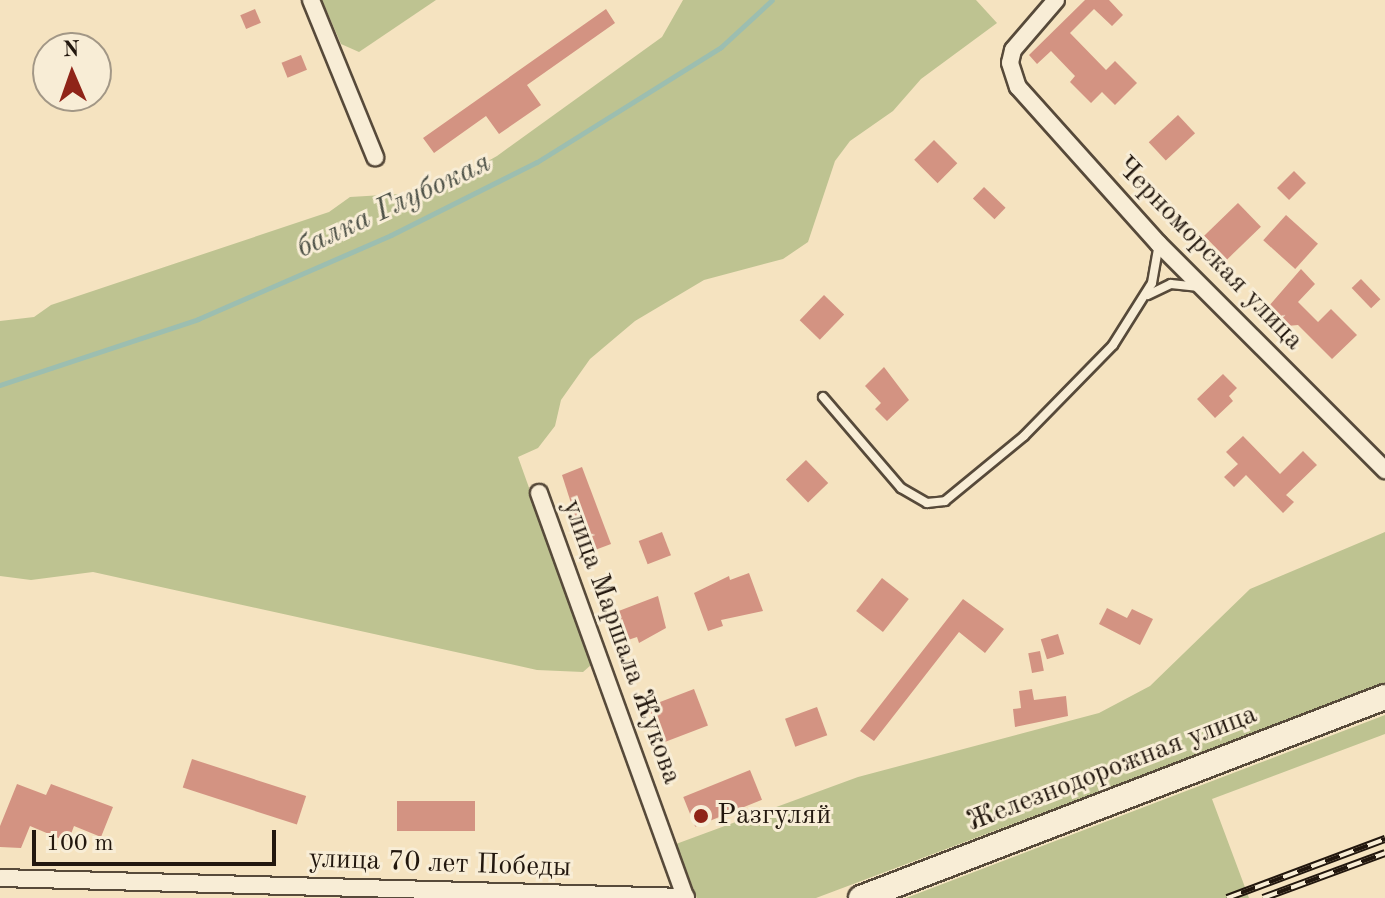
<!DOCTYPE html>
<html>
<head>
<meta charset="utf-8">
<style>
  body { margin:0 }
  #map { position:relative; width:1385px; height:898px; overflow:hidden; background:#f5e3c0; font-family:"Old Standard TT",serif }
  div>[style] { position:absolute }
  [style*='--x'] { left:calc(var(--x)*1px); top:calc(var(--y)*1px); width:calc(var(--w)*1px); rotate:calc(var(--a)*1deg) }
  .green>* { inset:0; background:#bec391 }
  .stream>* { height:5px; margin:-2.5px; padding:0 2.5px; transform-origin:2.5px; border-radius:2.5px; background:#9cbeb0 }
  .building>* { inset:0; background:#d39382; transform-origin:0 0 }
  .roads { filter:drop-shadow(2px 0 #574a3a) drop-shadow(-2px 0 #574a3a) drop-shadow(0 2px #574a3a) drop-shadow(0 -2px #574a3a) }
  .service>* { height:8px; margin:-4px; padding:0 4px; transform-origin:4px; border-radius:4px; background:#f8edd6 }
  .minor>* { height:16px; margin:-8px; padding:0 8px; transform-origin:8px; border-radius:8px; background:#f8edd6 }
  .secondary>* { height:24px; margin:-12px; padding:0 12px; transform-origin:12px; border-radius:12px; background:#f8edd6 }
  .rail>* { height:8px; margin-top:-4px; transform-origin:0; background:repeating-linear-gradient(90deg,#f8edd6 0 15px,#22170e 0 30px); box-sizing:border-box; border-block:2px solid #22170e }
  .dots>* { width:22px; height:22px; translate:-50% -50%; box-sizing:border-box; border:4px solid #f8edd6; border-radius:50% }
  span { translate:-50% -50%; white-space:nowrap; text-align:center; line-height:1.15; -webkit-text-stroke:6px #f8edd6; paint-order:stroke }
  .street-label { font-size:28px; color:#22170e }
  .poi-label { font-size:28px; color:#22170e }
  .left { translate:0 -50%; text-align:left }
  .water-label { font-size:30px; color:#4d5147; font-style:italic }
  .north { position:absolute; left:32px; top:32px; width:80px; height:80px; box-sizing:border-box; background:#f8edd6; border:2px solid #a29786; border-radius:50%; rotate:358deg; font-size:22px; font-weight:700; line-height:32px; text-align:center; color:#22170e }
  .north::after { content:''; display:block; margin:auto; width:28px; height:36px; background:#8f2418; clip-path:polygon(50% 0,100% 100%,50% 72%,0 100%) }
  .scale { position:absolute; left:32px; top:830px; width:244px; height:36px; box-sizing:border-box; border:4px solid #22170e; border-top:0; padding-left:10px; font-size:24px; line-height:28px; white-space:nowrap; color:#22170e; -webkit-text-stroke:6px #f8edd6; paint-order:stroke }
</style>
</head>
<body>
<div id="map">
  <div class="green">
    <i style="clip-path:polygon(322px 0,436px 0,359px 52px,341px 44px)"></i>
    <i style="clip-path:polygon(683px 0,976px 0,997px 23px,921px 79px,893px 111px,850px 141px,835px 161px,808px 242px,783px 259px,704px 280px,635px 321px,590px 359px,561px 400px,555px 426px,538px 448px,518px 457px,589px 655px,591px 665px,583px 672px,537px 670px,93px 572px,31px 580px,0 576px,0 321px,34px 317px,51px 305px,329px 212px,350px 197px,433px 192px,497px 156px,662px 37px)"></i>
    <i style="clip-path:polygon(1385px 532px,1385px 684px,816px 898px,697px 898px,676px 844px,858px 777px,1099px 713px,1150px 686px,1250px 589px)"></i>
    <i style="clip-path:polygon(1385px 715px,1385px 734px,1212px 799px,1249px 898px,906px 898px)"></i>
  </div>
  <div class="stream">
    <i style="--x:0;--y:385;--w:209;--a:-18.4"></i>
    <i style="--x:198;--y:319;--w:210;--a:-23.5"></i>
    <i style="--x:391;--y:235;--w:163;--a:-26.6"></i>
    <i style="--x:537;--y:162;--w:217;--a:-32"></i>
    <i style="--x:721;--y:47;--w:69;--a:-42.7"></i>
  </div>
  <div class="building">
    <i style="clip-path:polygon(1085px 0,1109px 0,1123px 15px,1112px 26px,1094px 9px,1070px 33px,1106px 70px,1115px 61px,1137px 83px,1115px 105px,1102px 92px,1091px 103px,1070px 82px,1075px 76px,1051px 51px,1037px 64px,1029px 55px)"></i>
    <i style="left:255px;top:9px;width:15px;height:16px;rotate:67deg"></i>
    <i style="clip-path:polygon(606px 9px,615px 23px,527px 85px,541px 105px,499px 134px,486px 116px,434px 153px,423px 138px)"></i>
    <i style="left:301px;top:55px;width:16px;height:21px;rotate:68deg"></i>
    <i style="left:1178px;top:115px;width:25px;height:40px;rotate:47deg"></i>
    <i style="left:934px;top:140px;width:33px;height:28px;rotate:45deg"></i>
    <i style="left:1294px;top:171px;width:17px;height:24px;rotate:45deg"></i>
    <i style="left:984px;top:187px;width:30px;height:16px;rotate:44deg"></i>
    <i style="left:1238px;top:203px;width:33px;height:47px;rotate:46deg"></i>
    <i style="left:1286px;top:215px;width:43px;height:34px;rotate:42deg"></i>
    <i style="clip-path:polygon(1301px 269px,1315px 284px,1298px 302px,1318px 322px,1331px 309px,1357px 335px,1332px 359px,1298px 325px,1287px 326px,1268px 307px)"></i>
    <i style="left:1361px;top:279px;width:28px;height:13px;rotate:46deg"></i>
    <i style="left:824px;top:295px;width:28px;height:35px;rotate:44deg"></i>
    <i style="clip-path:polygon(884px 367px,909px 400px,887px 421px,875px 409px,881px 403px,865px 386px)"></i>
    <i style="clip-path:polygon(1223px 374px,1237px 388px,1229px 396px,1233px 401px,1215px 418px,1197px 399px)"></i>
    <i style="clip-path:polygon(1243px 436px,1280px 474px,1303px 451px,1317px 465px,1286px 495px,1294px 502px,1283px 513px,1246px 475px,1234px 487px,1224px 477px,1238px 464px,1226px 452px)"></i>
    <i style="left:806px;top:460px;width:32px;height:28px;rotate:46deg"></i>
    <i style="clip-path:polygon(582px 467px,611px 544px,587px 553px,562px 475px)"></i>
    <i style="left:662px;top:532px;width:25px;height:25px;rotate:69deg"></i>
    <i style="clip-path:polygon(749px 573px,763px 611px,721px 620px,723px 626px,708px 631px,694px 593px,729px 576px,730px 580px)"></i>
    <i style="left:882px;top:578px;width:34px;height:42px;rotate:38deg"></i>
    <i style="clip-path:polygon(658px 596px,666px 628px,639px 643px,637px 637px,622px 642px,616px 612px)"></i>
    <i style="clip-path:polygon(963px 599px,1004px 629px,985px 653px,959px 632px,874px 741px,860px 731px)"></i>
    <i style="clip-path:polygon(1107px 608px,1127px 618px,1132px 609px,1153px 619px,1140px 645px,1099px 624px)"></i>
    <i style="left:1058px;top:634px;width:21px;height:18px;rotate:73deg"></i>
    <i style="left:1040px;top:651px;width:20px;height:12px;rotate:79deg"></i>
    <i style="left:694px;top:689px;width:39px;height:49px;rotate:69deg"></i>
    <i style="clip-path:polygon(1032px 689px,1034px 700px,1066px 696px,1068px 716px,1015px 727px,1013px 709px,1021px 708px,1019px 691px)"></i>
    <i style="left:817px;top:707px;width:30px;height:34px;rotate:70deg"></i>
    <i style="left:192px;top:759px;width:120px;height:30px;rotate:18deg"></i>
    <i style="left:750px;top:770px;width:32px;height:72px;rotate:68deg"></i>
    <i style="clip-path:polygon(17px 784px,46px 795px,51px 784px,113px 807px,101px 837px,74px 826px,68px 842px,30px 826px,21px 848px,0 847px,0 826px)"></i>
    <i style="left:397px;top:801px;width:78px;height:30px"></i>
  </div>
  <div class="roads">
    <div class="service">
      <i style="--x:1148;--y:295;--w:25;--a:-26"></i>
      <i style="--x:1171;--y:284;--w:28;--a:6"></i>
      <i style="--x:823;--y:397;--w:120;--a:49.4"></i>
      <i style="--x:901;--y:488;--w:30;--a:30"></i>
      <i style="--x:927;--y:503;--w:18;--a:-6"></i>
      <i style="--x:945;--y:501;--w:102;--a:-39.4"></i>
      <i style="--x:1024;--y:436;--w:127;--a:-45.6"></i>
      <i style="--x:1113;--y:345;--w:73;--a:-57.8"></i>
      <i style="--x:1152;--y:283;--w:40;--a:-80"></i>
    </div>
    <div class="minor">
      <i style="--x:311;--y:0;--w:170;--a:67.8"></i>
      <i style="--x:1056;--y:0;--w:66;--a:130.7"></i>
      <i style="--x:1013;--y:50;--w:13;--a:103"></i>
      <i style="--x:1010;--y:63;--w:25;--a:72"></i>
      <i style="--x:1018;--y:87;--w:211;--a:48.1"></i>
      <i style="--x:1159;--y:244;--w:320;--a:45"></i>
      <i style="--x:539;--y:493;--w:431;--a:70.1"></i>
      <i style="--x:0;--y:878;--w:686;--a:1.59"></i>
    </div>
    <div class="secondary">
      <i style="--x:861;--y:898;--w:561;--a:-20.99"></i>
    </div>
  </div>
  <div class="rail">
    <i style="--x:1227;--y:898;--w:169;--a:-20.5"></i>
    <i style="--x:1263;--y:898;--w:130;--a:-20.2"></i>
  </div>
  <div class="dots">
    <i style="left:701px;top:816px;background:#8f2418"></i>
  </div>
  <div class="street-label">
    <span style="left:1209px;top:254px;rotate:46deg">Черноморская улица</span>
    <span style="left:621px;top:642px;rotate:70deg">улица Маршала Жукова</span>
    <span style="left:1112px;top:769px;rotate:-21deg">Железнодорожная улица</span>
    <span style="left:440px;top:864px;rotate:2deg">улица 70 лет Победы</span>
  </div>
  <div class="poi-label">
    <span class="left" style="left:717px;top:816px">Разгуляй</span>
  </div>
  <div class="water-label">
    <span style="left:394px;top:206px;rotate:-25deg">балка Глубокая</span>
  </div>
  <div class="north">N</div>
  <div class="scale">100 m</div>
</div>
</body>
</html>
